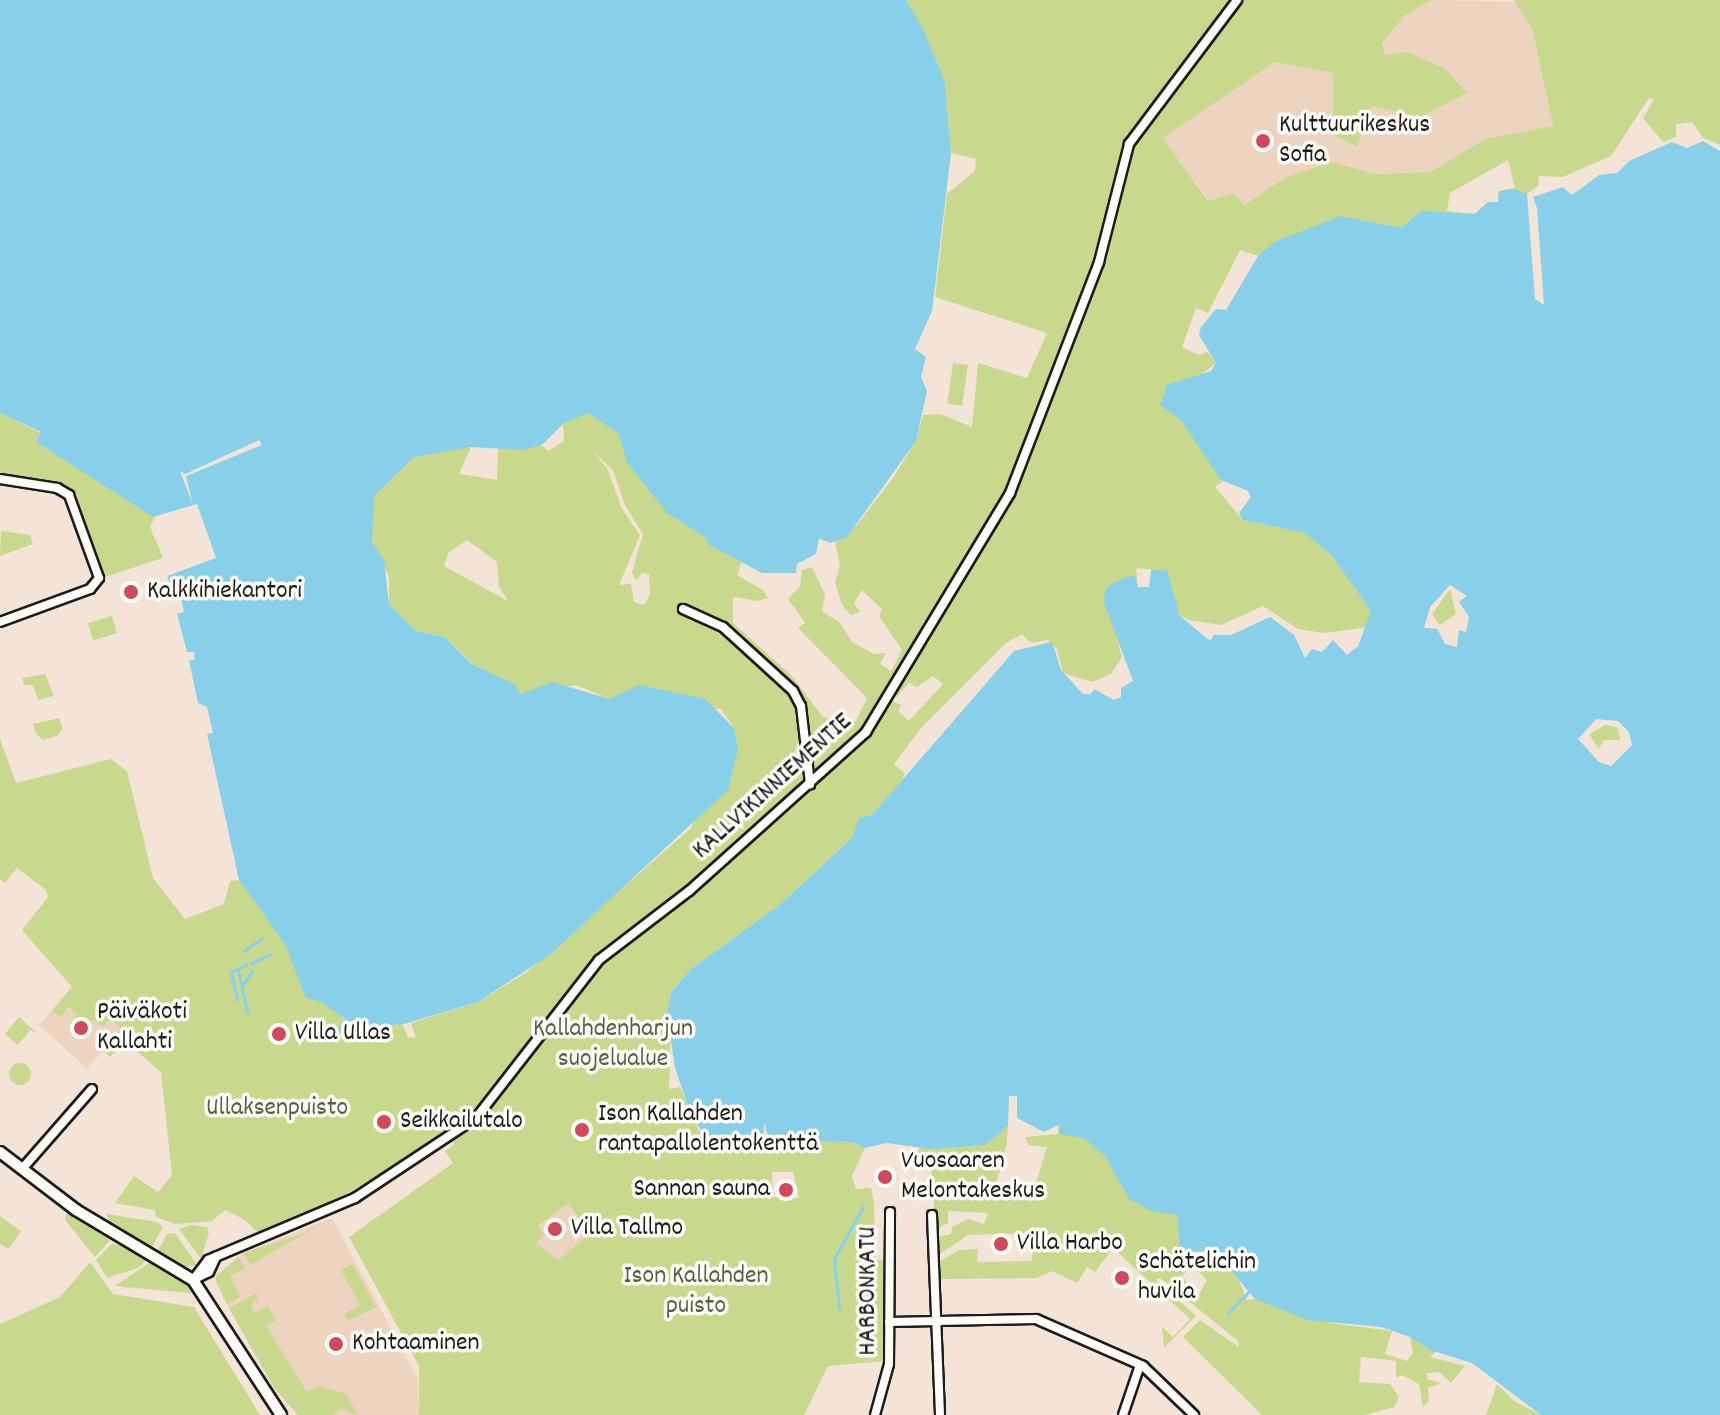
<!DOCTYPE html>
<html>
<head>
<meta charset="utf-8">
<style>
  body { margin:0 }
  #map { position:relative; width:1720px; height:1415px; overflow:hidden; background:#f3e4d7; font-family:Dekko,sans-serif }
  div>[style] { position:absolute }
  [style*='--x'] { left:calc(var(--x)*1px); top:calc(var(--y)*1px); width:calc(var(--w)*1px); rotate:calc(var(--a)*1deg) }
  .built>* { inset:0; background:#ecd4c0; transform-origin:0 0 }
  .green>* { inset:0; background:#c8d98e; transform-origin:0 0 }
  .round { border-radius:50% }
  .water>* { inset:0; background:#88d0e9 }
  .pier>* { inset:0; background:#f3e4d7 }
  .stream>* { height:3px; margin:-1.5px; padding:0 1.5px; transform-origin:1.5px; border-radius:1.5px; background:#88d0e9 }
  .roads { filter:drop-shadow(2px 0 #1c1c1c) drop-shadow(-2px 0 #1c1c1c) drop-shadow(0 2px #1c1c1c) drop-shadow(0 -2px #1c1c1c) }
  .minor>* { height:8px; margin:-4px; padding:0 4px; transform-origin:4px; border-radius:4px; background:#fdfcf7 }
  .tertiary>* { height:10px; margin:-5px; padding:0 5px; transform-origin:5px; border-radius:5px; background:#fdfcf7 }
  .dots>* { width:22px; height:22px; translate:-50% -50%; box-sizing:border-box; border:4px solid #fdfcf7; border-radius:50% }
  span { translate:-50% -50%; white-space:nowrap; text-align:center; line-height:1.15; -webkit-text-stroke:7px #fdfcf7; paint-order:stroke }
  .poi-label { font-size:26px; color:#1c1c1c }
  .left { translate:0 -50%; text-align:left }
  .right { translate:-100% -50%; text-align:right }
  .street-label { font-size:26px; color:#1c1c1c }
  .park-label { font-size:26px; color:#585e44 }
</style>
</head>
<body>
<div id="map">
  <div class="built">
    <i style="clip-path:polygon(1431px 0,1517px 2px,1533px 32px,1553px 126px,1485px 139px,1430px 172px,1374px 174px,1331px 162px,1288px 176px,1244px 205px,1234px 193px,1209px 201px,1163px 138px,1275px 62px,1333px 73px,1333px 135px,1357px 147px,1372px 106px,1420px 117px,1409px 52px,1385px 55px,1382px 45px,1404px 16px)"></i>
    <i style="left:72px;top:987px;width:65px;height:51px;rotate:41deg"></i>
    <i style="clip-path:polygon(570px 1204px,589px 1234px,558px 1260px,535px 1243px,544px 1234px,537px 1225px)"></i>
    <i style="clip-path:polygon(332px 1218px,418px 1379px,419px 1415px,298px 1415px,266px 1375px,217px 1286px,216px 1275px,244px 1253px)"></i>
  </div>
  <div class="green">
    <i style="clip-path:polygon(evenodd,906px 0,1431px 0,1404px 16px,1382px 44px,1385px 55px,1408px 52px,1445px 69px,1467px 93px,1420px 117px,1372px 106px,1357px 147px,1333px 135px,1333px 73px,1275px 62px,1163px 138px,1208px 201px,1234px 193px,1244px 205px,1288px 176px,1332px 162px,1374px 174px,1430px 172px,1485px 139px,1553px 126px,1533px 32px,1514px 0,1720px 0,1720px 145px,1703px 138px,1692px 122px,1676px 124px,1676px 137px,1663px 142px,1643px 118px,1654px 100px,1649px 98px,1611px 156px,1563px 177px,1539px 176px,1538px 186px,1527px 194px,1531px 257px,1267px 248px,1258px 256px,1240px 250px,1208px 313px,1196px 308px,1182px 347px,1198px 355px,1208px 352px,1216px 363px,1194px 380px,1229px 476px,1215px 487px,1243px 520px,1306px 533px,1331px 555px,1371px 611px,1367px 627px,1324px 633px,1298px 629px,1263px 606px,1221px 625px,1189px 620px,1180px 616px,1167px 571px,1136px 568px,1138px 588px,1119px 647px,1122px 657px,1111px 674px,1092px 682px,1063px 673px,1057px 649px,1047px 640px,1031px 643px,1022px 634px,1006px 643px,922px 727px,894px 764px,905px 774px,899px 785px,852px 838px,777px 907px,691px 969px,672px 991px,669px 1089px,680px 1087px,699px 1131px,756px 1146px,764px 1139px,765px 1144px,791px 1139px,852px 1142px,865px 1148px,852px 1176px,856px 1189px,871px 1188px,874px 1203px,876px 1259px,883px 1260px,886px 1361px,828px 1366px,804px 1415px,419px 1415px,419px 1366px,349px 1237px,453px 1163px,445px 1151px,454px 1145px,448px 1134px,314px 1213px,258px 1233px,245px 1220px,225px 1210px,212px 1221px,176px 1224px,156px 1217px,155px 1210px,115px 1203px,134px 1176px,158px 1192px,172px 1175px,161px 1072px,125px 1041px,110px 1057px,103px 1051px,121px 1029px,110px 1019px,103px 1027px,93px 1019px,81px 1033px,69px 1023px,77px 1014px,69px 1007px,60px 1017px,52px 1011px,72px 987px,22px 930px,48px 897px,46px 890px,17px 868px,5px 883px,0 879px,0 739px,16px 783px,111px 759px,127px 771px,153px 878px,185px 919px,224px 904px,230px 881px,239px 880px,346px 1022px,400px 1019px,408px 1037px,416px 1038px,411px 1023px,478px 1002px,527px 972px,691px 828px,734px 728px,721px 709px,610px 699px,576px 685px,521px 694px,473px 664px,444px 637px,416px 631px,389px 604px,389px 576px,372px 543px,372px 507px,374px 495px,400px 468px,413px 457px,471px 447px,459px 474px,497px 480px,498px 448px,525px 450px,540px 444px,548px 451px,564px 441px,563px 424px,588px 413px,621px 426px,742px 561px,737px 575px,763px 590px,768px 598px,758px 601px,733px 597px,733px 623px,791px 675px,823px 717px,856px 721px,867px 698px,798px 628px,805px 623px,788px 599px,800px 586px,802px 570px,812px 567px,825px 594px,822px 611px,840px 623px,852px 642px,874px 654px,886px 653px,880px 664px,891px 671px,902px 650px,879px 616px,882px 609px,862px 590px,854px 603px,860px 612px,851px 615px,842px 605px,835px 582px,840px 566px,835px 542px,856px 526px,893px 478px,916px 441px,923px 415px,940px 414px,972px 427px,978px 363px,1027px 378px,1047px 333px,935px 297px,947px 194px,975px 171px,976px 159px,951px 153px,945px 82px,906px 0,1508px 160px,1515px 188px,1499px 191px,1498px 202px,1488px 202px,1475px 214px,1447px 211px,1450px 193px,1508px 160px,906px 0,592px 451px,613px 470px,625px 505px,643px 534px,632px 573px,636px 581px,642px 573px,649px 574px,650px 595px,644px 605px,634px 602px,631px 584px,619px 585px,640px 535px,622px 509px,607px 468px,592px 451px,906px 0,467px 540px,497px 562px,499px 586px,508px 601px,444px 566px,449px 552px,467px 540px,906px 0,933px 676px,943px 684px,909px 721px,898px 711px,901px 705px,890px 700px,892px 694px,897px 697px,909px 683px,917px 687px,933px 676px,906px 0,772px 1172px,793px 1172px,799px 1198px,773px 1197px,772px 1172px,906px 0,569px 1204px,589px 1234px,558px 1260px,536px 1243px,544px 1234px,538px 1225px,569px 1204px)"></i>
    <i style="left:953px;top:363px;width:15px;height:41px;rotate:8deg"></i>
    <i style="clip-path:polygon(0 413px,41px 433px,36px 442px,155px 517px,150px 527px,163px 558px,105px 577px,70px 490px,0 475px)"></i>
    <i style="clip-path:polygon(1px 531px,30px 535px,33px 544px,0 556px)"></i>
    <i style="clip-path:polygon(1450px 589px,1456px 614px,1440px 625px,1432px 614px)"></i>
    <i style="left:112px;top:616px;width:18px;height:25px;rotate:74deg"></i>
    <i style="clip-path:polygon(45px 674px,54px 696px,38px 700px,33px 685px,24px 685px,22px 678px)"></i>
    <i style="clip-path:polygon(59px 718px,63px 729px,57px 736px,43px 740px,36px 734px,33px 724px)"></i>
    <i style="clip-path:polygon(1605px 725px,1617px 727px,1621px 740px,1604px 740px,1599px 749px,1589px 734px)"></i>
    <i style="clip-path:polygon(19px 1017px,37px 1033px,30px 1030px,18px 1045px,5px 1034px,0 1040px)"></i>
    <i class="round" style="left:9px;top:1063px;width:22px;height:22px"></i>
    <i style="clip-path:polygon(1009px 1095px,1007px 1143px,996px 1185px,1036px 1183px,1047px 1147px,1028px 1145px,1025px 1137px,1058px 1134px,1060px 1103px,1209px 1224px,1179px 1252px,1189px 1269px,1182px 1276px,1198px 1296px,1207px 1280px,1187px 1261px,1207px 1251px,1235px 1271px,1247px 1300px,1255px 1299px,1263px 1288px,1330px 1323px,1392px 1331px,1385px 1354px,1407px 1361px,1413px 1353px,1410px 1337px,1445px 1344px,1430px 1357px,1465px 1366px,1451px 1383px,1439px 1372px,1427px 1373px,1427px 1379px,1441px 1383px,1428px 1388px,1429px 1401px,1423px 1407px,1419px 1384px,1402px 1375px,1396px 1378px,1396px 1361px,1361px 1357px,1359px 1382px,1390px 1384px,1399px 1397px,1394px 1407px,1365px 1415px,1262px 1415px,1183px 1337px,1200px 1320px,1239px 1347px,1238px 1341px,1160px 1278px,1156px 1280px,1196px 1316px,1148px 1363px,1164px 1347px,1162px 1327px,1173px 1337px,1190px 1319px,1113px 1248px,1095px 1272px,1087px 1267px,1077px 1283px,1052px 1271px,1037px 1278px,937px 1279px,937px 1263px,959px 1250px,978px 1249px,977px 1262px,1032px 1261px,1035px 1233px,968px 1235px,937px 1256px,936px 1237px,951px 1234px,952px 1227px,968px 1219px,984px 1224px,988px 1213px,948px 1211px,948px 1223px,936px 1229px,931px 1170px,917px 1170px,914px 1164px,920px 1146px)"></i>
    <i style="clip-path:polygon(67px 1212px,110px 1240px,95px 1257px,65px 1220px)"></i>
    <i style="clip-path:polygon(107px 1214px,157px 1222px,163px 1227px,152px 1247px,109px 1222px)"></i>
    <i style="clip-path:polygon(0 1216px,21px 1231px,9px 1249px,0 1244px)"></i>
    <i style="clip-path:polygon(323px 1223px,250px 1265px,244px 1253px,302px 1234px)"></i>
    <i style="clip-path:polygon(190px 1225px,207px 1227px,209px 1232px,201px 1259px,179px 1229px)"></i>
    <i style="clip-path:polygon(175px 1233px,191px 1256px,197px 1265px,185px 1267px,158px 1251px,167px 1234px)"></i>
    <i style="clip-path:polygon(112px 1244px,123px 1245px,147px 1259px,138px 1268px,107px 1278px,96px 1260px)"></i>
    <i style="clip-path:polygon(238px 1257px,245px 1268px,230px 1276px,240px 1297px,227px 1304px,215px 1278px)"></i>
    <i style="clip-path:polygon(152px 1261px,180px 1277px,199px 1294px,115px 1286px)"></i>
    <i style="clip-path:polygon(90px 1262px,113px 1294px,194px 1307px,260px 1415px,0 1415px,0 1324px,60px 1297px)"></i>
    <i style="clip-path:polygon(353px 1264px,376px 1307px,348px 1321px,344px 1314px,360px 1305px,341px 1270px)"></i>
    <i style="clip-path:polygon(257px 1293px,258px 1304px,255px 1299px,251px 1307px,256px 1313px,268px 1306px,276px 1320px,266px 1326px,307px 1392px,319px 1386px,346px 1394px,358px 1415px,341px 1409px,333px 1415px,298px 1415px,275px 1389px,229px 1308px)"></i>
    <i style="clip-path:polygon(1497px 1384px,1514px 1401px,1541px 1415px,1486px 1415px)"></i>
  </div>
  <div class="water">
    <i style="clip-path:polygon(0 0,906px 0,923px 29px,945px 82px,951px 153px,932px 311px,915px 349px,926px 357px,921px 377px,927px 391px,916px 441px,847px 537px,830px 543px,819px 538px,816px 554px,797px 564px,796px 573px,762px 573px,709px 545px,706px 538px,667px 513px,627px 462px,618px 433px,588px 413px,563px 424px,543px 444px,525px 450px,471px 447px,414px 457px,374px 496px,372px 542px,384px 560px,389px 604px,416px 631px,444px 637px,472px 664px,514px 684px,521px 694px,552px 682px,610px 699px,639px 685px,705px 699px,734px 728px,738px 749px,728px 790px,551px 954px,478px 1002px,404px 1024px,357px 1027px,321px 1002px,306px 998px,285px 944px,239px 880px,207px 734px,213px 733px,207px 707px,198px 703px,189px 661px,195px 659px,194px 652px,187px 652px,177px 614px,184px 612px,178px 584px,170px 585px,167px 576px,216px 558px,197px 504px,153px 517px,36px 442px,41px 432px,0 413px)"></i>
    <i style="clip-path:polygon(evenodd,1703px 141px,1720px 151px,1720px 1415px,1541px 1415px,1472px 1363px,1430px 1350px,1410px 1337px,1381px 1327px,1308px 1320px,1255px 1299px,1221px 1258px,1207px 1251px,1185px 1253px,1179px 1244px,1178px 1215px,1151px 1211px,1129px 1199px,1105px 1156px,1084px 1138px,1059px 1134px,1060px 1124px,1044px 1132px,1017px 1118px,1017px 1096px,1009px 1096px,1008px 1126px,985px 1145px,931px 1149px,887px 1143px,865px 1148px,852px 1142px,769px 1140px,764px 1122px,764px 1139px,743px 1151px,721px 1149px,706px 1139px,690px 1112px,675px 1068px,667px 1013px,672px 991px,691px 969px,777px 907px,852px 838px,859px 818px,872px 815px,1014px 651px,1052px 642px,1061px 670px,1083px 694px,1091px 694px,1094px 689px,1114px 700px,1121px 697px,1121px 688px,1133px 681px,1103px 600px,1107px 587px,1122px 579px,1134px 575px,1138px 587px,1149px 587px,1151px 570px,1167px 570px,1180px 616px,1210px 641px,1214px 635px,1231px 635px,1270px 617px,1294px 635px,1305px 658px,1312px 649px,1322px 652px,1333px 640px,1347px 655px,1358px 646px,1371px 611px,1331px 555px,1305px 533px,1243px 520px,1239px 513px,1251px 497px,1248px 491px,1221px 480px,1181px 420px,1160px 405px,1167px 385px,1211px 371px,1216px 363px,1199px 335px,1201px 327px,1216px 309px,1226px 310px,1258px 256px,1274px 242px,1341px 216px,1401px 228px,1421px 211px,1475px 214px,1488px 202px,1498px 202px,1499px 191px,1515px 189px,1533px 197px,1563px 187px,1572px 195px,1599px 175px,1617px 173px,1629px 161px,1672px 142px,1687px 148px,1703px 141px,1450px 585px,1467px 596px,1459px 602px,1469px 617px,1466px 632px,1459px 630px,1457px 647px,1445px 644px,1437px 629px,1424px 628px,1430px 607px,1450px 585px,1703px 141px,1596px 719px,1618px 721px,1629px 732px,1632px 745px,1611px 766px,1599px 762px,1578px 739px,1596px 719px)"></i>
  </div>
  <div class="pier">
    <i style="clip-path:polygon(1527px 194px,1532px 194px,1537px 208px,1544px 305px,1535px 299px)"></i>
    <i style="clip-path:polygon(259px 440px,262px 445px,186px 476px,193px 505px,180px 471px,185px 474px)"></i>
  </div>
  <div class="stream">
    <i style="--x:244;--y:951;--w:22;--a:-36"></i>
    <i style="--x:251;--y:963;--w:21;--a:-25"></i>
    <i style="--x:238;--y:970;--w:43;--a:77.9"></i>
    <i style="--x:242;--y:986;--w:18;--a:-56"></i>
    <i style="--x:237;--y:1000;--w:29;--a:-102"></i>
    <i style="--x:231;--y:972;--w:17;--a:-25"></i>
    <i style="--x:333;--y:1041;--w:24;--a:-62"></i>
    <i style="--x:839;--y:1308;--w:49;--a:-95.8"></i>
    <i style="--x:834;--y:1259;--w:60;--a:-60.9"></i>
    <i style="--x:1228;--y:1313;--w:29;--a:-46"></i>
  </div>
  <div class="roads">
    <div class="minor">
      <i style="--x:0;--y:479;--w:58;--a:9"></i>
      <i style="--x:57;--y:488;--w:14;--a:30"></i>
      <i style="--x:69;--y:495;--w:88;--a:70.1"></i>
      <i style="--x:99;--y:578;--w:14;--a:129"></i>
      <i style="--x:90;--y:589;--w:96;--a:159.9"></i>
      <i style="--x:683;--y:609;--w:44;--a:24.2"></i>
      <i style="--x:723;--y:627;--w:95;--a:42.4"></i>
      <i style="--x:793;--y:691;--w:17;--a:62"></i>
      <i style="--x:801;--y:706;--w:79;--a:83.4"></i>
      <i style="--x:22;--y:1169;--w:106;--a:-48.8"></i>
      <i style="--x:932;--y:1215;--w:200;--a:87.7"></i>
      <i style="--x:193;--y:1280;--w:25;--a:-53"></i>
      <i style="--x:208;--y:1260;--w:160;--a:-22.9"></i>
      <i style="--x:355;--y:1198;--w:145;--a:-33.5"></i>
      <i style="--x:476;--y:1118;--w:200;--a:-52.1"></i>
      <i style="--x:599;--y:960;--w:113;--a:-37.5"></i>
      <i style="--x:689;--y:891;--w:238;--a:-41.9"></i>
      <i style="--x:866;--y:732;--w:279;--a:-58.9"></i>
      <i style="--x:1010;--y:493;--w:248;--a:-68.9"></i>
      <i style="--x:1099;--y:262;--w:122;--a:-75.7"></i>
      <i style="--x:1129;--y:144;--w:180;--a:-53.1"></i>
      <i style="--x:193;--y:1280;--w:18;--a:-27"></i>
      <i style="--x:209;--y:1272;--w:17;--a:-65"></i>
      <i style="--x:889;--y:1322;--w:147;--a:-1.2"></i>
      <i style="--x:1036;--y:1319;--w:117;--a:23.7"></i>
      <i style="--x:1143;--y:1366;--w:71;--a:43.9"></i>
      <i style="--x:875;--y:1415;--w:53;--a:-74.6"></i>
      <i style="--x:889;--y:1364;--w:152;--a:-89.6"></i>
      <i style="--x:1123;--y:1415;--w:53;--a:-71.2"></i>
    </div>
    <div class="tertiary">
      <i style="--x:0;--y:1152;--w:96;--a:37.3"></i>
      <i style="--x:76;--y:1210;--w:136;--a:30.9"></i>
      <i style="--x:193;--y:1280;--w:161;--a:56.9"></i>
    </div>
  </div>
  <div class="dots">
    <i style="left:1263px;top:141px;background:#d1495b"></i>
    <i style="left:131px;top:592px;background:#d1495b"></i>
    <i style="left:81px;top:1028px;background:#d1495b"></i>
    <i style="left:279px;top:1034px;background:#d1495b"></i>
    <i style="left:384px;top:1122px;background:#d1495b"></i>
    <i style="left:582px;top:1130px;background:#d1495b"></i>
    <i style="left:885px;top:1177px;background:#d1495b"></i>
    <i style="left:786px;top:1190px;background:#d1495b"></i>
    <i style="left:555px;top:1229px;background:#d1495b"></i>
    <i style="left:1001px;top:1244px;background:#d1495b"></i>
    <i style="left:1122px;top:1278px;background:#d1495b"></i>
    <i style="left:336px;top:1344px;background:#d1495b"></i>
  </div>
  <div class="poi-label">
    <span class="left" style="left:1279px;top:141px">Kulttuurikeskus<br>Sofia</span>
    <span class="left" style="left:147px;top:592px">Kalkkihiekantori</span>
    <span class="left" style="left:97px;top:1028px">Päiväkoti<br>Kallahti</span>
    <span class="left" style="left:295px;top:1034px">Villa Ullas</span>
    <span class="left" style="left:598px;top:1130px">Ison Kallahden<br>rantapallolentokenttä</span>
    <span class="left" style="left:400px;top:1122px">Seikkailutalo</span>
    <span class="left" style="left:901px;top:1177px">Vuosaaren<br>Melontakeskus</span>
    <span class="right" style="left:770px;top:1190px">Sannan sauna</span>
    <span class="left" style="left:571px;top:1229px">Villa Tallmo</span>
    <span class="left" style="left:1017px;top:1244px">Villa Harbo</span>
    <span class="left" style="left:1138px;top:1278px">Schätelichin<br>huvila</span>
    <span class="left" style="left:352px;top:1344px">Kohtaaminen</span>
  </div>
  <div class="street-label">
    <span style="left:773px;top:787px;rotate:-42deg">KALLVIKINNIEMENTIE</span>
    <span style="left:869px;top:1291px;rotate:-90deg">HARBONKATU</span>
  </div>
  <div class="park-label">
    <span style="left:613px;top:1045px">Kallahdenharjun<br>suojelualue</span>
    <span style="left:277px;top:1109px">Ullaksenpuisto</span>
    <span style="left:696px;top:1292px">Ison Kallahden<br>puisto</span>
  </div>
</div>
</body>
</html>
